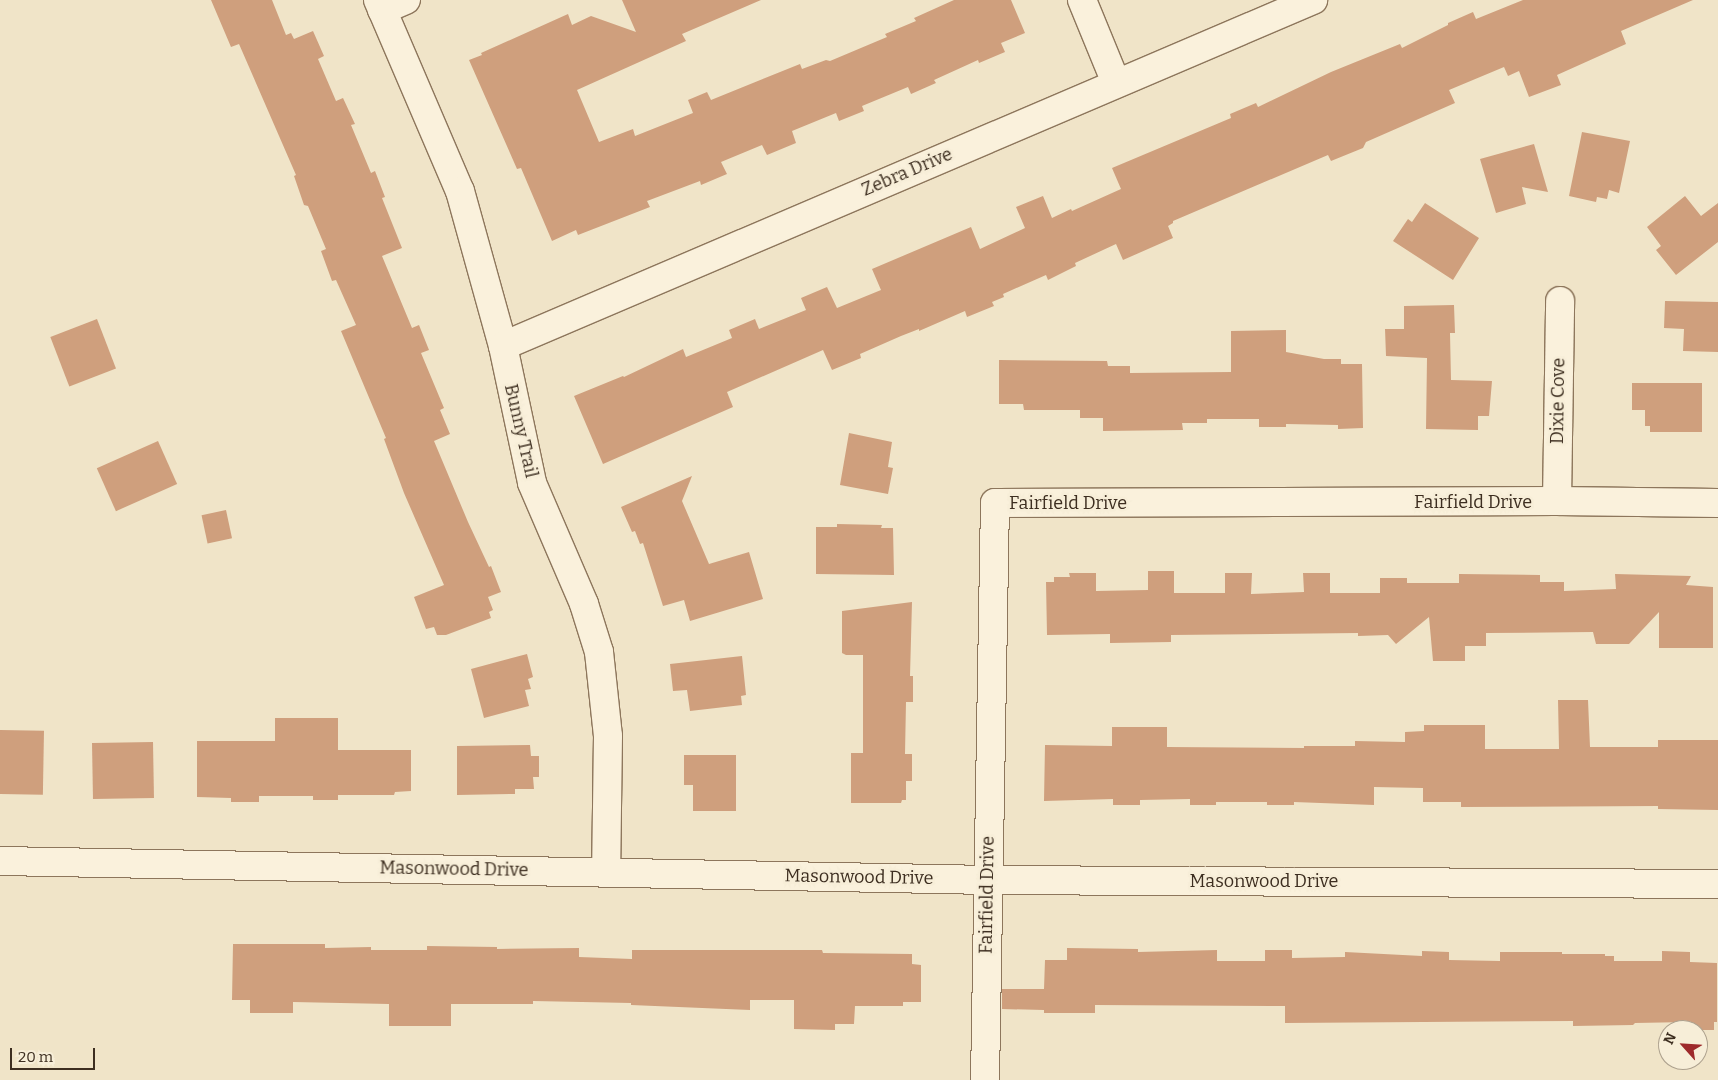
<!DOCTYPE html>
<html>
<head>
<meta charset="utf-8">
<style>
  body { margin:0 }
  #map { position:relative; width:1718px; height:1080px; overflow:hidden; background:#f0e4c8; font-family:Bitter,serif }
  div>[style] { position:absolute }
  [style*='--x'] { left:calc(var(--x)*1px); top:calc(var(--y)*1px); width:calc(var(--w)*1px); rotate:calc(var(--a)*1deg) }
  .building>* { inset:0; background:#cf9f7d; transform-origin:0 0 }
  .roads { filter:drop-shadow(1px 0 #8d765c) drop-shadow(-1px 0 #8d765c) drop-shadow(0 1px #8d765c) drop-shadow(0 -1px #8d765c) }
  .street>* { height:28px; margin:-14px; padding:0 14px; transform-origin:14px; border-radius:14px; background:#faf1dc }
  span { translate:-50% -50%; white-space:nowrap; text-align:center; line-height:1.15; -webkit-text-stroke:5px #f7eed8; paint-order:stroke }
  .street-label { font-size:18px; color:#3d2e20 }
  .north { position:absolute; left:1658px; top:1020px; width:50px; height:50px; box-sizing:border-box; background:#f7eed8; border:1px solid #ada18e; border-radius:50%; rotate:296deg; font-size:14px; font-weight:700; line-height:20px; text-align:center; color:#3d2e20 }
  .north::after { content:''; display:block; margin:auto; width:18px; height:22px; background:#9e2a2b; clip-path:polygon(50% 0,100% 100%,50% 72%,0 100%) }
  .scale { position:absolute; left:10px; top:1048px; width:85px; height:22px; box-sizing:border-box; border:2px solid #3d2e20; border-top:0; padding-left:6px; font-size:15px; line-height:18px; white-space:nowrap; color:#3d2e20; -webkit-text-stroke:4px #f7eed8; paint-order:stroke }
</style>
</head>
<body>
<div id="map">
  <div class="building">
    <i style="clip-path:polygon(211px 0,272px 0,286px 35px,291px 33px,294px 39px,313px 31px,324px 56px,318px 59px,336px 101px,343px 98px,355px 124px,351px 125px,371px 173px,375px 171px,385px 197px,382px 198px,402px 248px,382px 256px,412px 328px,419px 325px,429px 350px,421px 353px,444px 408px,440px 410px,450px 434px,434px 441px,468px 522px,489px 567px,491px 566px,501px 592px,488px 597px,493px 610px,489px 612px,491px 618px,446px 635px,437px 635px,434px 627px,426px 629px,414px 597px,444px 585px,404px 493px,384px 439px,386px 438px,341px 331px,356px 325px,336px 280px,332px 281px,321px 251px,326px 249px,308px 206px,304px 205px,294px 176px,296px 175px,239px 44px,231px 47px)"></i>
    <i style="clip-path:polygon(622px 0,761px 0,682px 34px,686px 41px,577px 90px,599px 142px,633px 129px,635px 136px,693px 113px,688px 100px,707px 92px,711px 100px,800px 64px,802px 69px,826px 60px,830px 61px,887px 37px,885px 34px,916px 21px,914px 18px,954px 0,1011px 0,1025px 33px,1001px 43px,1005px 52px,979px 63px,978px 60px,934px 80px,936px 83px,911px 94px,908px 87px,862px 106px,864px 111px,839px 121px,836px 113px,792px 131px,796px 143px,767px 155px,762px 145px,721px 162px,727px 174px,701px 185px,700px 181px,647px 201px,650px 207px,578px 235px,576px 230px,552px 241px,521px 168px,517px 169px,469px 60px,482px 55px,481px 53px,568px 14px,572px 25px,591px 16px,636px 32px)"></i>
    <i style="clip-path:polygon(1523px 0,1693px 0,1621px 31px,1626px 44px,1557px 75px,1561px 85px,1529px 97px,1519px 71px,1508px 76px,1504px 67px,1449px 90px,1455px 103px,1366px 142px,1363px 148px,1331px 161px,1328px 155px,1173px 221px,1173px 223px,1168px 226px,1173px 238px,1123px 260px,1116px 244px,1075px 263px,1076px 266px,1048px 280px,1046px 275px,1003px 294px,1004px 297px,992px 302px,994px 306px,967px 317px,965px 311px,919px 331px,919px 329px,901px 336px,860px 354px,861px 358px,832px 370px,823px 350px,727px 392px,733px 407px,603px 464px,574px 396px,623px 376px,624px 377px,683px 349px,686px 357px,732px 338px,729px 330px,755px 319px,759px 329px,806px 310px,801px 298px,827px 287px,837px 308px,881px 290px,872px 269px,971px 227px,980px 249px,1025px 228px,1016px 207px,1043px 196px,1052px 218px,1071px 209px,1072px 211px,1121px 189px,1112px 168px,1231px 118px,1230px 114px,1256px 103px,1258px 107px,1331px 72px,1400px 44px,1402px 48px,1448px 25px,1448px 23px,1473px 12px,1476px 19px)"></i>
    <i style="clip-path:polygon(1582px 132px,1630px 141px,1619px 193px,1609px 190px,1607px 199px,1597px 197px,1596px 202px,1569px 196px)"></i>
    <i style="clip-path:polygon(1534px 144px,1548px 192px,1522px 187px,1526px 204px,1496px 213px,1480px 159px)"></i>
    <i style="clip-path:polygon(1685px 196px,1701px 216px,1718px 203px,1718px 242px,1676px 275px,1656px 250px,1661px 246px,1647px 227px)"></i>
    <i style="clip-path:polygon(1425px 203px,1479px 238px,1453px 280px,1393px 241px,1408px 219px,1412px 222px)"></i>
    <i style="clip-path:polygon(1665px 301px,1718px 302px,1718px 352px,1683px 351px,1684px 329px,1664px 328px)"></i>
    <i style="clip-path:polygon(1454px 305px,1455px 333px,1450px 333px,1451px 380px,1492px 381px,1489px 416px,1478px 416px,1478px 430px,1426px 429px,1427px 358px,1386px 356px,1385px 329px,1404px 329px,1404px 306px)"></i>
    <i style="left:97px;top:319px;width:53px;height:50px;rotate:69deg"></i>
    <i style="clip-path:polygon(1286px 330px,1286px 352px,1324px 359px,1341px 359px,1341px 364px,1362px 364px,1363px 428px,1338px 429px,1338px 425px,1286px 424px,1286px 427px,1259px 427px,1259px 419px,1207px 419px,1207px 423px,1182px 423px,1183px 430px,1103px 431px,1103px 418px,1080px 418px,1080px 410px,1024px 410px,1023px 404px,999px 404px,999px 360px,1107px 361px,1108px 366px,1130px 366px,1130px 373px,1231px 372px,1231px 331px)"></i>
    <i style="clip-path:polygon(1632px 383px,1702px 383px,1702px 432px,1650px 432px,1650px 426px,1645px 426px,1645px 410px,1632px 410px)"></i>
    <i style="clip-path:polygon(849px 433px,892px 442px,888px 467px,893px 468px,888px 494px,840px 485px)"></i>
    <i style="left:158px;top:441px;width:47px;height:67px;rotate:66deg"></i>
    <i style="clip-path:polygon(692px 476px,682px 501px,709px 564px,749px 552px,763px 599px,690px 621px,684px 600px,663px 606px,643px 543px,640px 544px,635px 531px,632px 532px,621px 507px)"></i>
    <i style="left:226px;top:510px;width:29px;height:25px;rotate:78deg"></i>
    <i style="clip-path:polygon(837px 524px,882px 525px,881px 528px,893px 528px,894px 575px,816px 574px,816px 527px,837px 527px)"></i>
    <i style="clip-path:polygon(1148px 571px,1174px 571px,1174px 593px,1225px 593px,1225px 573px,1252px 573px,1251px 594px,1304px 592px,1303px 573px,1330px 573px,1330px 593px,1380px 593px,1380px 578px,1407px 578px,1407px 583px,1459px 583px,1459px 574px,1540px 575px,1540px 582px,1564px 582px,1564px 591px,1616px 589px,1615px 574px,1691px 576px,1686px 585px,1713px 587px,1713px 648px,1659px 648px,1659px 612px,1629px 644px,1596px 644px,1593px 632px,1486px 633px,1486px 646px,1465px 646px,1465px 661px,1433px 661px,1429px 617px,1396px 644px,1388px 635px,1358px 636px,1358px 633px,1171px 635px,1171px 642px,1110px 643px,1110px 634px,1047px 635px,1046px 582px,1054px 582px,1054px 577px,1070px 577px,1069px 573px,1096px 573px,1096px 591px,1148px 590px)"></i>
    <i style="clip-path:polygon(912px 602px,910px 676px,913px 676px,913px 702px,906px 702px,905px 754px,912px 754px,912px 781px,906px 781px,906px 800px,902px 800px,901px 803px,851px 803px,851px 753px,863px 753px,863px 655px,846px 655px,842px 653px,842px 611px)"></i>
    <i style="clip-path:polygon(527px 654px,533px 677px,528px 679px,531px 689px,525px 690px,529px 706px,484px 718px,471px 669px)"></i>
    <i style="clip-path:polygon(742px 656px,746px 695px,741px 696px,742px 705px,690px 711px,687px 690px,673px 691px,670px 664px)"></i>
    <i style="clip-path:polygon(1558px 700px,1588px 700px,1590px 747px,1658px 747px,1658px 740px,1718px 740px,1718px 810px,1658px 809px,1658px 806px,1461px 807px,1461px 802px,1423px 802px,1423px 788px,1374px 787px,1374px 805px,1294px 802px,1294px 805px,1267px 805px,1267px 802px,1216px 802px,1216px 805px,1190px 805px,1190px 799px,1140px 800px,1140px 805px,1113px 805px,1113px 799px,1044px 801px,1045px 745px,1112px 746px,1112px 727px,1167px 727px,1167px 747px,1304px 748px,1304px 746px,1355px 746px,1355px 741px,1405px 742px,1405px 732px,1424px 731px,1424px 725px,1485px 725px,1485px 749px,1559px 749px)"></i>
    <i style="clip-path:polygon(275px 718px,338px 718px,338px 750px,411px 750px,411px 791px,395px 792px,394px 795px,338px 795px,338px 800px,313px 800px,313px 796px,259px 796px,259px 802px,231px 802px,231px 798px,197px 797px,197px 741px,275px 741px)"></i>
    <i style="left:0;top:730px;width:44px;height:64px;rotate:1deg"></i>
    <i style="left:153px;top:742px;width:56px;height:61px;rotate:89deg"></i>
    <i style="clip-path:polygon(530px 745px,531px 756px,539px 756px,539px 777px,533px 777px,534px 789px,515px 789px,515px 794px,457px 795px,457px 746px)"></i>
    <i style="clip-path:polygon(684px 755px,736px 755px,736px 811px,693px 811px,693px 785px,684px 785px)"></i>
    <i style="clip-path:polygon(233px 944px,325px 944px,325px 948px,371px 947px,371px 950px,427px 950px,427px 946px,497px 947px,497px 949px,579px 948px,579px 957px,632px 959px,632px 950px,822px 950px,823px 953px,912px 954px,912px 964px,921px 965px,921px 1002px,903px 1002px,903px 1006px,855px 1006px,854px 1024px,835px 1024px,835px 1030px,794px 1029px,794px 1000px,750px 1000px,750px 1010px,631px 1005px,631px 1003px,533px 1001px,533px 1004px,451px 1004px,451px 1026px,389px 1026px,389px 1004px,293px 1002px,293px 1013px,250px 1013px,250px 1000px,232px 1000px)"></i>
    <i style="clip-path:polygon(1067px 948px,1138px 949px,1138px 952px,1217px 950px,1217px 961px,1265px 961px,1265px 950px,1292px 950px,1292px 958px,1345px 957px,1345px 952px,1422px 956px,1422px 951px,1449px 952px,1449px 960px,1500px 961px,1500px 952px,1562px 952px,1562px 954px,1605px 954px,1605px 956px,1614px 956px,1614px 961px,1662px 961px,1662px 951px,1690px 952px,1690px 962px,1717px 963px,1717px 1022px,1714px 1022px,1714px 1030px,1688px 1030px,1688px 1022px,1635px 1023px,1633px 1025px,1573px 1026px,1573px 1021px,1285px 1023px,1285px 1006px,1095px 1005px,1095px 1013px,1044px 1013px,1044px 1010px,1002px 1009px,1002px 989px,1044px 989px,1045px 960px,1067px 960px)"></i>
  </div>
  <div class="roads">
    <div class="street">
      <i style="--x:378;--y:0;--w:208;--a:66.8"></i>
      <i style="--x:460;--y:191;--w:161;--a:74.5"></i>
      <i style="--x:503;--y:346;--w:140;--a:78"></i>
      <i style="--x:532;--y:483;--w:132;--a:66.7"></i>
      <i style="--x:584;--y:604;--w:50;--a:72.6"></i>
      <i style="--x:599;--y:652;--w:84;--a:83.9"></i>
      <i style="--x:608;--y:736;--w:136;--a:90.8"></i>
      <i style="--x:1082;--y:0;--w:90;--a:67.7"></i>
      <i style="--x:382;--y:10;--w:26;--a:-23"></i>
      <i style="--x:503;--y:346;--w:881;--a:-23.13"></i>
      <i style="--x:1557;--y:501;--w:200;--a:-89.1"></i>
      <i style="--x:0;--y:861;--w:987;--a:1.1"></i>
      <i style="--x:987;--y:880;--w:731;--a:0.31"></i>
      <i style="--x:985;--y:1080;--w:577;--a:-89.01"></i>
      <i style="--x:995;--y:503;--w:562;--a:-0.2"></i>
      <i style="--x:1557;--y:501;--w:161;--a:0.7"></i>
    </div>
  </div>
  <div class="street-label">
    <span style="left:907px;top:172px;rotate:-23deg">Zebra Drive</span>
    <span style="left:1558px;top:401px;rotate:-89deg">Dixie Cove</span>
    <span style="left:521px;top:431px;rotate:77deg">Bunny Trail</span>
    <span style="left:1473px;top:502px">Fairfield Drive</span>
    <span style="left:1068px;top:503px">Fairfield Drive</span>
    <span style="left:454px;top:869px;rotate:1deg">Masonwood Drive</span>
    <span style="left:859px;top:877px;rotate:1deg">Masonwood Drive</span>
    <span style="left:1264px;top:881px">Masonwood Drive</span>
    <span style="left:987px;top:895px;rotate:-89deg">Fairfield Drive</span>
  </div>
  <div class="north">N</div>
  <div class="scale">20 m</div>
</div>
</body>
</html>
